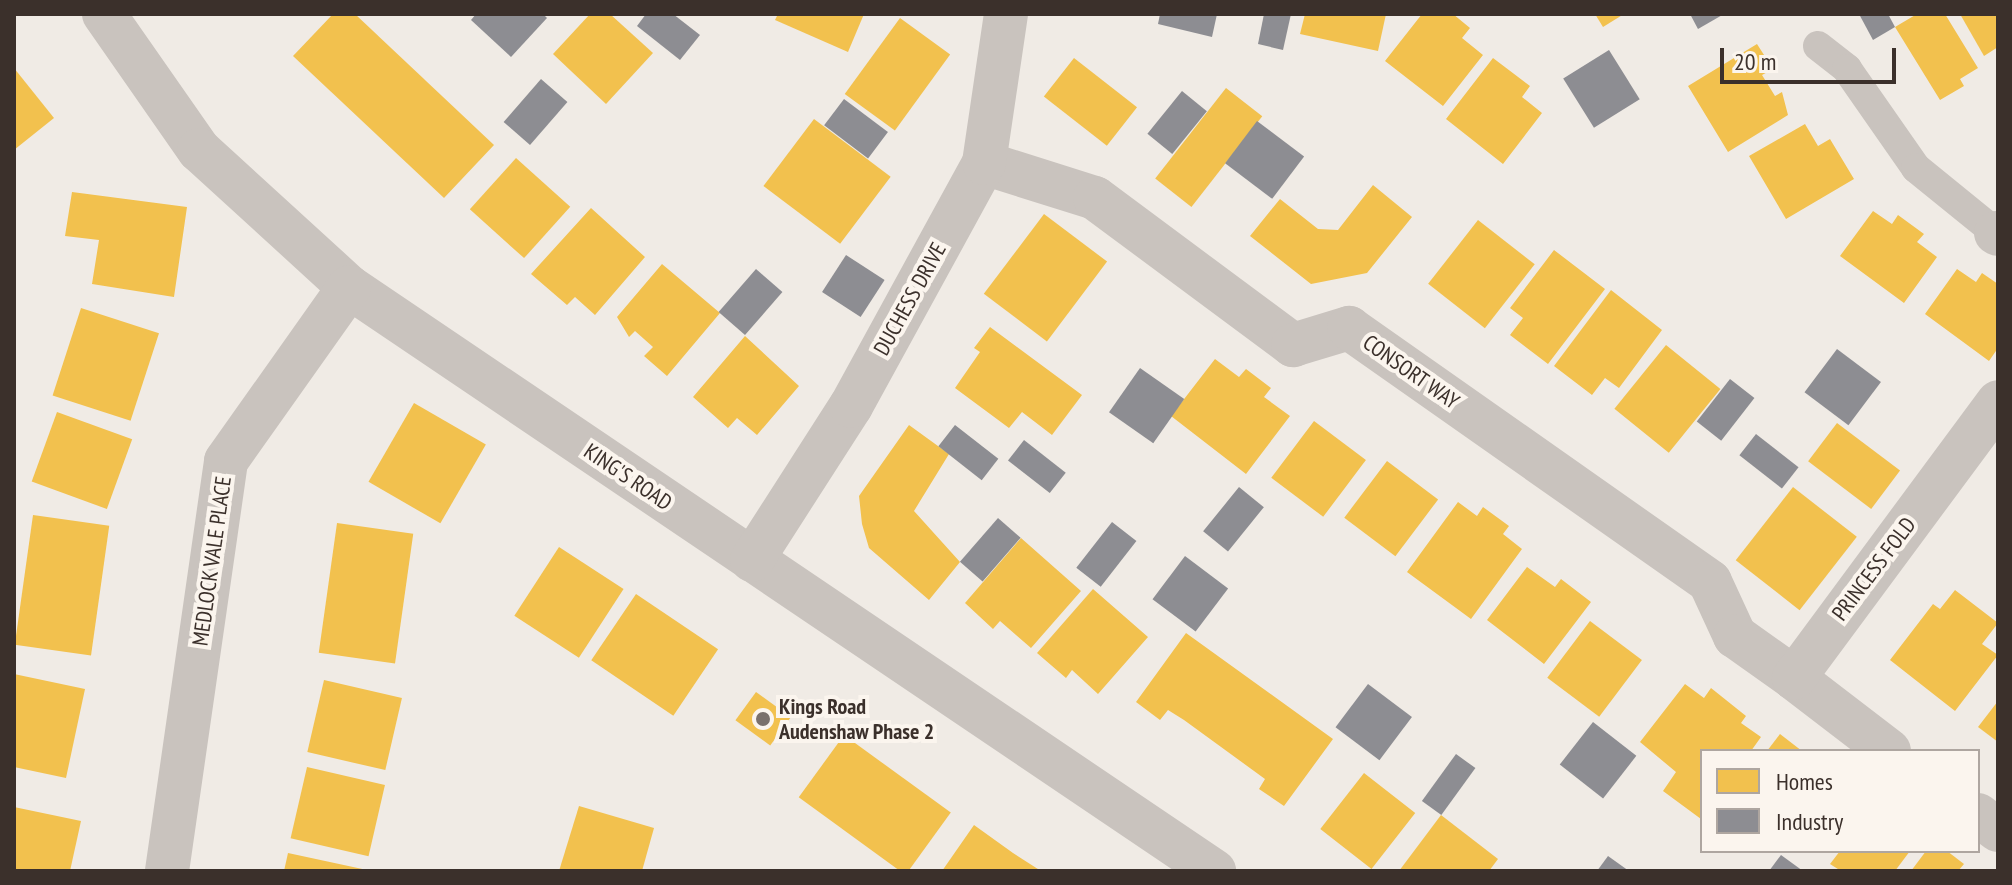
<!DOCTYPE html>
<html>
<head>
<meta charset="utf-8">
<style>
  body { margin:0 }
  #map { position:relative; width:2012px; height:885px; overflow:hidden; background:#f0ebe5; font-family:"PT Sans Narrow",sans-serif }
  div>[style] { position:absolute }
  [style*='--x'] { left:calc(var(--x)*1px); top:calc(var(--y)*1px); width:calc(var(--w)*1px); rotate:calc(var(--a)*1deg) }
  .homes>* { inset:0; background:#f2c14e; transform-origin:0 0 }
  .industry>* { inset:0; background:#8d8d92; transform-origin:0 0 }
  .service>* { height:30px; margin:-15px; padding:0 15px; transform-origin:15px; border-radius:15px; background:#c9c3be }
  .minor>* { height:44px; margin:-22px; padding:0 22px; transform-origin:22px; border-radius:22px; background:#c9c3be }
  .dots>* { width:22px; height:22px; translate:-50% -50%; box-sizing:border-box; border:4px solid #fbf5ee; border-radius:50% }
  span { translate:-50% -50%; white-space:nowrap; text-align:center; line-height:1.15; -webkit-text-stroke:8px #fbf5ee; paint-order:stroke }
  .street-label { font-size:22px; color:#3b302b }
  .poi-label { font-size:22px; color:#3b302b; font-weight:700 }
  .left { translate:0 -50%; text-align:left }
  .frame { position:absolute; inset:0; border:16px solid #3b302b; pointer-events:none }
  .legend { position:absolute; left:1700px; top:749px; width:280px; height:104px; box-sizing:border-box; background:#fbf5ee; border:2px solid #aea6a0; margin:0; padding:10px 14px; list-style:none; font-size:24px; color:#3b302b }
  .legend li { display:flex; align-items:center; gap:16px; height:40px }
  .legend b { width:40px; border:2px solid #aea6a0 }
  .scale { position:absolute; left:1720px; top:48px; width:176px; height:36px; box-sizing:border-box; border:4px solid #3b302b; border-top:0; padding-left:10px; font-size:24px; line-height:28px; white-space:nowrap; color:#3b302b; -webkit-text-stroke:6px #fbf5ee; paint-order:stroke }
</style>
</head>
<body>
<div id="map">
  <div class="homes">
    <i style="clip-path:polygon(333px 14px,355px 14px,494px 145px,444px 198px,293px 56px)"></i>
    <i style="clip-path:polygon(590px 14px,610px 14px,653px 53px,606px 104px,553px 54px)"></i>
    <i style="clip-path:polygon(778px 14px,864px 14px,848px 52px,775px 20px)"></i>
    <i style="clip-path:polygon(1305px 14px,1386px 14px,1378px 51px,1300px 34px)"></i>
    <i style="clip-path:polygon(1422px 14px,1453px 14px,1470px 28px,1462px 38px,1483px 55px,1443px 106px,1385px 61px)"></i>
    <i style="clip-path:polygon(1595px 14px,1624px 14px,1603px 27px)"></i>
    <i style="clip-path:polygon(1917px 14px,1945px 14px,1978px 68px,1960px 79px,1964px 86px,1940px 100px,1895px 27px)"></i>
    <i style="clip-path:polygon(1960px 14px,1998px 14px,1998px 47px,1984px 56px)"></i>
    <i style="left:900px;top:18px;width:62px;height:94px;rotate:36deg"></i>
    <i style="clip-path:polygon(1757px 44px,1773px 69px,1762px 75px,1775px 96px,1782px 92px,1788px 115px,1728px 152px,1688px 86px)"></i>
    <i style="left:1074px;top:58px;width:80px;height:49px;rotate:38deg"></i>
    <i style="clip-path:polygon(1493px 58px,1530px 86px,1522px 97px,1542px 113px,1503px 164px,1446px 119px)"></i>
    <i style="clip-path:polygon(14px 68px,54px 118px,14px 150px)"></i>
    <i style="left:1226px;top:88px;width:46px;height:115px;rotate:38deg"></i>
    <i style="left:814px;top:119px;width:96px;height:84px;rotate:37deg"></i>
    <i style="clip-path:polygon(1805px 124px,1818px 146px,1830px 139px,1854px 179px,1786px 219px,1749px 156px)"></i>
    <i style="left:516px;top:158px;width:73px;height:69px;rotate:42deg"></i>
    <i style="clip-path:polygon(1373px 185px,1412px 217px,1367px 273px,1311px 284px,1250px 236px,1280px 199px,1318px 229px,1338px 230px)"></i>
    <i style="clip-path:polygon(72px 192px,187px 207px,174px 297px,92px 284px,99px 240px,65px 236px)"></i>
    <i style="clip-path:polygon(591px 208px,645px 257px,595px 315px,575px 297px,567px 305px,531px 274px)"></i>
    <i style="clip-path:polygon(1873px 211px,1892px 224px,1898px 215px,1924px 234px,1917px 242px,1937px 257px,1904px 303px,1840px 256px)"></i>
    <i style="left:1044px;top:214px;width:79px;height:100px;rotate:37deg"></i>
    <i style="left:1478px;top:220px;width:72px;height:81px;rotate:38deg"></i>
    <i style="clip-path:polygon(1554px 250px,1605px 289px,1548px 364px,1510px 335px,1523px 318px,1510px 308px)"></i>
    <i style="clip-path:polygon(662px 264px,720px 313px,667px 376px,644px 356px,653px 347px,635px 331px,629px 337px,617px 317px)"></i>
    <i style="clip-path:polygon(1957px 269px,1976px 282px,1982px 273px,1998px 284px,1998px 348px,1989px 361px,1925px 314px)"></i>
    <i style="clip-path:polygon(1611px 290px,1662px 330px,1619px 388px,1605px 378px,1592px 395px,1554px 366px)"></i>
    <i style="left:81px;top:308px;width:82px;height:92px;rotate:18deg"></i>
    <i style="clip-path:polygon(990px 327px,1082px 395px,1052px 435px,1022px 412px,1009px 428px,955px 388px,980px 352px,974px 348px)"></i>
    <i style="clip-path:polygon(745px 336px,799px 386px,757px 435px,737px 418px,728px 428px,693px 397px)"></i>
    <i style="left:1666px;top:345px;width:70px;height:82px;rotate:39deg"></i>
    <i style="clip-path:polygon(1215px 359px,1239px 377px,1246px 369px,1271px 388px,1264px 397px,1290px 416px,1246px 474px,1171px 416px)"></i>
    <i style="left:414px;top:403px;width:83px;height:91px;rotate:30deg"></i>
    <i style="left:57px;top:412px;width:80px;height:74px;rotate:20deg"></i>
    <i style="left:1314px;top:421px;width:65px;height:71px;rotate:37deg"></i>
    <i style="left:1837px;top:423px;width:79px;height:48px;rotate:37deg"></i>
    <i style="clip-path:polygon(909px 425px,949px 454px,914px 511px,960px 562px,929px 600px,869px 548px,862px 524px,859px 496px)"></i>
    <i style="left:1387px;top:461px;width:64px;height:71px;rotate:37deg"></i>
    <i style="left:1793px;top:487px;width:81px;height:93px;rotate:38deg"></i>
    <i style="clip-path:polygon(1458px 502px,1477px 516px,1483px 507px,1509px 526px,1503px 534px,1522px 549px,1471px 619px,1407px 572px)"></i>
    <i style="left:33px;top:515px;width:77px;height:131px;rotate:8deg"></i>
    <i style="left:337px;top:523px;width:77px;height:131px;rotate:8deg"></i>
    <i style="clip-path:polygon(1021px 538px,1081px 591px,1031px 648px,1000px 621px,993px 629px,965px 603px)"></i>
    <i style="left:559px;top:547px;width:77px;height:82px;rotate:33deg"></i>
    <i style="clip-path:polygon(1527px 567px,1555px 587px,1561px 579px,1591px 602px,1544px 664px,1487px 620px)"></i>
    <i style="clip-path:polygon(1093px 589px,1148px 637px,1098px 694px,1072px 670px,1066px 678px,1037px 653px)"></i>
    <i style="clip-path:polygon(1955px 590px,1998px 623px,1982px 644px,1998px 655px,1955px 711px,1890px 660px,1933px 604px,1940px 609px)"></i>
    <i style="left:636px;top:594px;width:99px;height:80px;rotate:34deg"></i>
    <i style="left:1590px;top:621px;width:65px;height:71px;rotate:37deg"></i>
    <i style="clip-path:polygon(1186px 633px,1333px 739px,1284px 806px,1259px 789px,1265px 779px,1184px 720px,1168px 710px,1160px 720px,1136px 702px)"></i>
    <i style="clip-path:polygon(14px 674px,85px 689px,66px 778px,14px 767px)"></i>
    <i style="left:324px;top:680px;width:80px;height:74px;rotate:13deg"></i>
    <i style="clip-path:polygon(1685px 684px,1704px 698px,1711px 688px,1746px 716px,1741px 723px,1761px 737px,1751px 751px,1702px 751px,1701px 819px,1663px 791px,1676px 772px,1640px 742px)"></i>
    <i style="left:756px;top:692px;width:43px;height:35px;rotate:36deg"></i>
    <i style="clip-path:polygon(1998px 701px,1998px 742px,1978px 727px)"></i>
    <i style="clip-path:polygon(1780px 734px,1802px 751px,1767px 751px)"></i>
    <i style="left:844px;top:735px;width:132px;height:77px;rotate:36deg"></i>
    <i style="left:307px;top:767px;width:80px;height:73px;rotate:13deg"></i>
    <i style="left:1364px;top:773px;width:65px;height:71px;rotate:38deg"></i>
    <i style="clip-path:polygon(579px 806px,654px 828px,642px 871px,559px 871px)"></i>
    <i style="clip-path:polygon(14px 807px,81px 821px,70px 871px,14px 871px)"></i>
    <i style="clip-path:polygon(1441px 815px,1498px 859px,1489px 871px,1399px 871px)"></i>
    <i style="clip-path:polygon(974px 825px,1013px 853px,1041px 871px,942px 871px)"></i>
    <i style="clip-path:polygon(1840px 851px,1910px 851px,1895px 871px,1841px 871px,1830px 864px)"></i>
    <i style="clip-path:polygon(1926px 851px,1947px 851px,1964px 864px,1958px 871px,1911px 871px)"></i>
    <i style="clip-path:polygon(288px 853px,367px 870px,367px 871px,284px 871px)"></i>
  </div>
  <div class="industry">
    <i style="clip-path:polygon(476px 14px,543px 14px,547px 18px,511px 57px,471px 20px)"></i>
    <i style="clip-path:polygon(646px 14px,673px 14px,700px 35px,680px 60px,637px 26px)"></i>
    <i style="clip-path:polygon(1160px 14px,1217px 14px,1212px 37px,1158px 24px)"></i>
    <i style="clip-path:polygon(1264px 14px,1291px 14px,1283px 50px,1258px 44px)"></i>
    <i style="clip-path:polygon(1690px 14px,1724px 14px,1698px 29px)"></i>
    <i style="clip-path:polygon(1859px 14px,1888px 14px,1895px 27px,1873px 40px)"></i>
    <i style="left:1609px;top:50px;width:58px;height:54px;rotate:58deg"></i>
    <i style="left:541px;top:79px;width:35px;height:57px;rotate:41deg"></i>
    <i style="left:1182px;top:91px;width:32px;height:55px;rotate:39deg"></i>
    <i style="left:844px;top:99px;width:55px;height:33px;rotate:37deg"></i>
    <i style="left:1257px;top:121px;width:59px;height:53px;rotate:37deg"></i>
    <i style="left:846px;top:255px;width:46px;height:44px;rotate:33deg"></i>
    <i style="left:756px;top:269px;width:35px;height:57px;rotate:41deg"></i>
    <i style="left:1837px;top:349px;width:55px;height:54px;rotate:37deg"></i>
    <i style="left:1140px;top:368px;width:54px;height:54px;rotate:35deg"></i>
    <i style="left:1730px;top:379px;width:31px;height:54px;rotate:38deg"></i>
    <i style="left:955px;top:425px;width:55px;height:27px;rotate:38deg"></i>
    <i style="left:1756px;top:434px;width:54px;height:27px;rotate:38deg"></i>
    <i style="left:1024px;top:440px;width:53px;height:26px;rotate:38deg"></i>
    <i style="left:1239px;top:487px;width:32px;height:57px;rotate:39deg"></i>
    <i style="left:998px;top:518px;width:30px;height:58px;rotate:41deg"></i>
    <i style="left:1112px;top:522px;width:31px;height:58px;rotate:38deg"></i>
    <i style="left:1185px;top:556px;width:54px;height:54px;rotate:37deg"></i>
    <i style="left:1368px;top:684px;width:55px;height:54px;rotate:37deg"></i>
    <i style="left:1593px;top:722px;width:55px;height:54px;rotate:38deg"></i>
    <i style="left:1456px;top:754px;width:24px;height:58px;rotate:36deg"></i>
    <i style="clip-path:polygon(1781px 855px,1803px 871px,1769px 871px)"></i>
    <i style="clip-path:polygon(1608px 856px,1629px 871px,1597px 871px)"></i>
  </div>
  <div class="service">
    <i style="--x:1818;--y:46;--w:37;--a:38"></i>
    <i style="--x:1847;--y:69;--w:121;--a:55.1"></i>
    <i style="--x:1916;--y:168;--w:103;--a:39.1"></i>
  </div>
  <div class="minor">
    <i style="--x:104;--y:14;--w:166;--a:55.1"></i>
    <i style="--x:199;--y:150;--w:203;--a:42.4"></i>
    <i style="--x:349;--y:287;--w:1044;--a:34.03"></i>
    <i style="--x:984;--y:163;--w:116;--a:17.5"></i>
    <i style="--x:1095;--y:198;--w:247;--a:36.6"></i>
    <i style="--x:1293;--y:345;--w:59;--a:-16.9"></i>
    <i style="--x:1349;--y:328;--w:441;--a:35.1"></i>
    <i style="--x:1710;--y:582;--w:60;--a:65.2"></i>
    <i style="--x:1735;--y:636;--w:72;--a:35.4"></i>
    <i style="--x:1996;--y:233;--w:2;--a:27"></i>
    <i style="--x:752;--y:560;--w:183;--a:-57.3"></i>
    <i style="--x:851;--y:406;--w:277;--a:-61.3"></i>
    <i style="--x:984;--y:163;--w:151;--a:-81.6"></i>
    <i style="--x:1889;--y:751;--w:120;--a:-142.5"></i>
    <i style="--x:1794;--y:678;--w:343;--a:-53.5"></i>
    <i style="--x:1978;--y:815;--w:25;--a:37"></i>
    <i style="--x:167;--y:871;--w:414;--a:-81.8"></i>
    <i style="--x:226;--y:461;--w:213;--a:-54.7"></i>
  </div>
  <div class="dots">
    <i style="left:763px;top:719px;background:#7a716c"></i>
  </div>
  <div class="street-label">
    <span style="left:910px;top:299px;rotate:-61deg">DUCHESS DRIVE</span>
    <span style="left:1411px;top:372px;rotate:35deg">CONSORT WAY</span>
    <span style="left:628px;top:477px;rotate:34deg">KING'S ROAD</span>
    <span style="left:212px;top:561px;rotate:-82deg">MEDLOCK VALE PLACE</span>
    <span style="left:1874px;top:569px;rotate:-53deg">PRINCESS FOLD</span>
  </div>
  <div class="poi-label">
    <span class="left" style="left:779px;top:719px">Kings Road<br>Audenshaw Phase 2</span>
  </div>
  <div class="frame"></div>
  <ul class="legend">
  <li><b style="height:22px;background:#f2c14e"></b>Homes</li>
  <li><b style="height:22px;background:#8d8d92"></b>Industry</li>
  </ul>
  <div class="scale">20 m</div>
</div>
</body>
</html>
